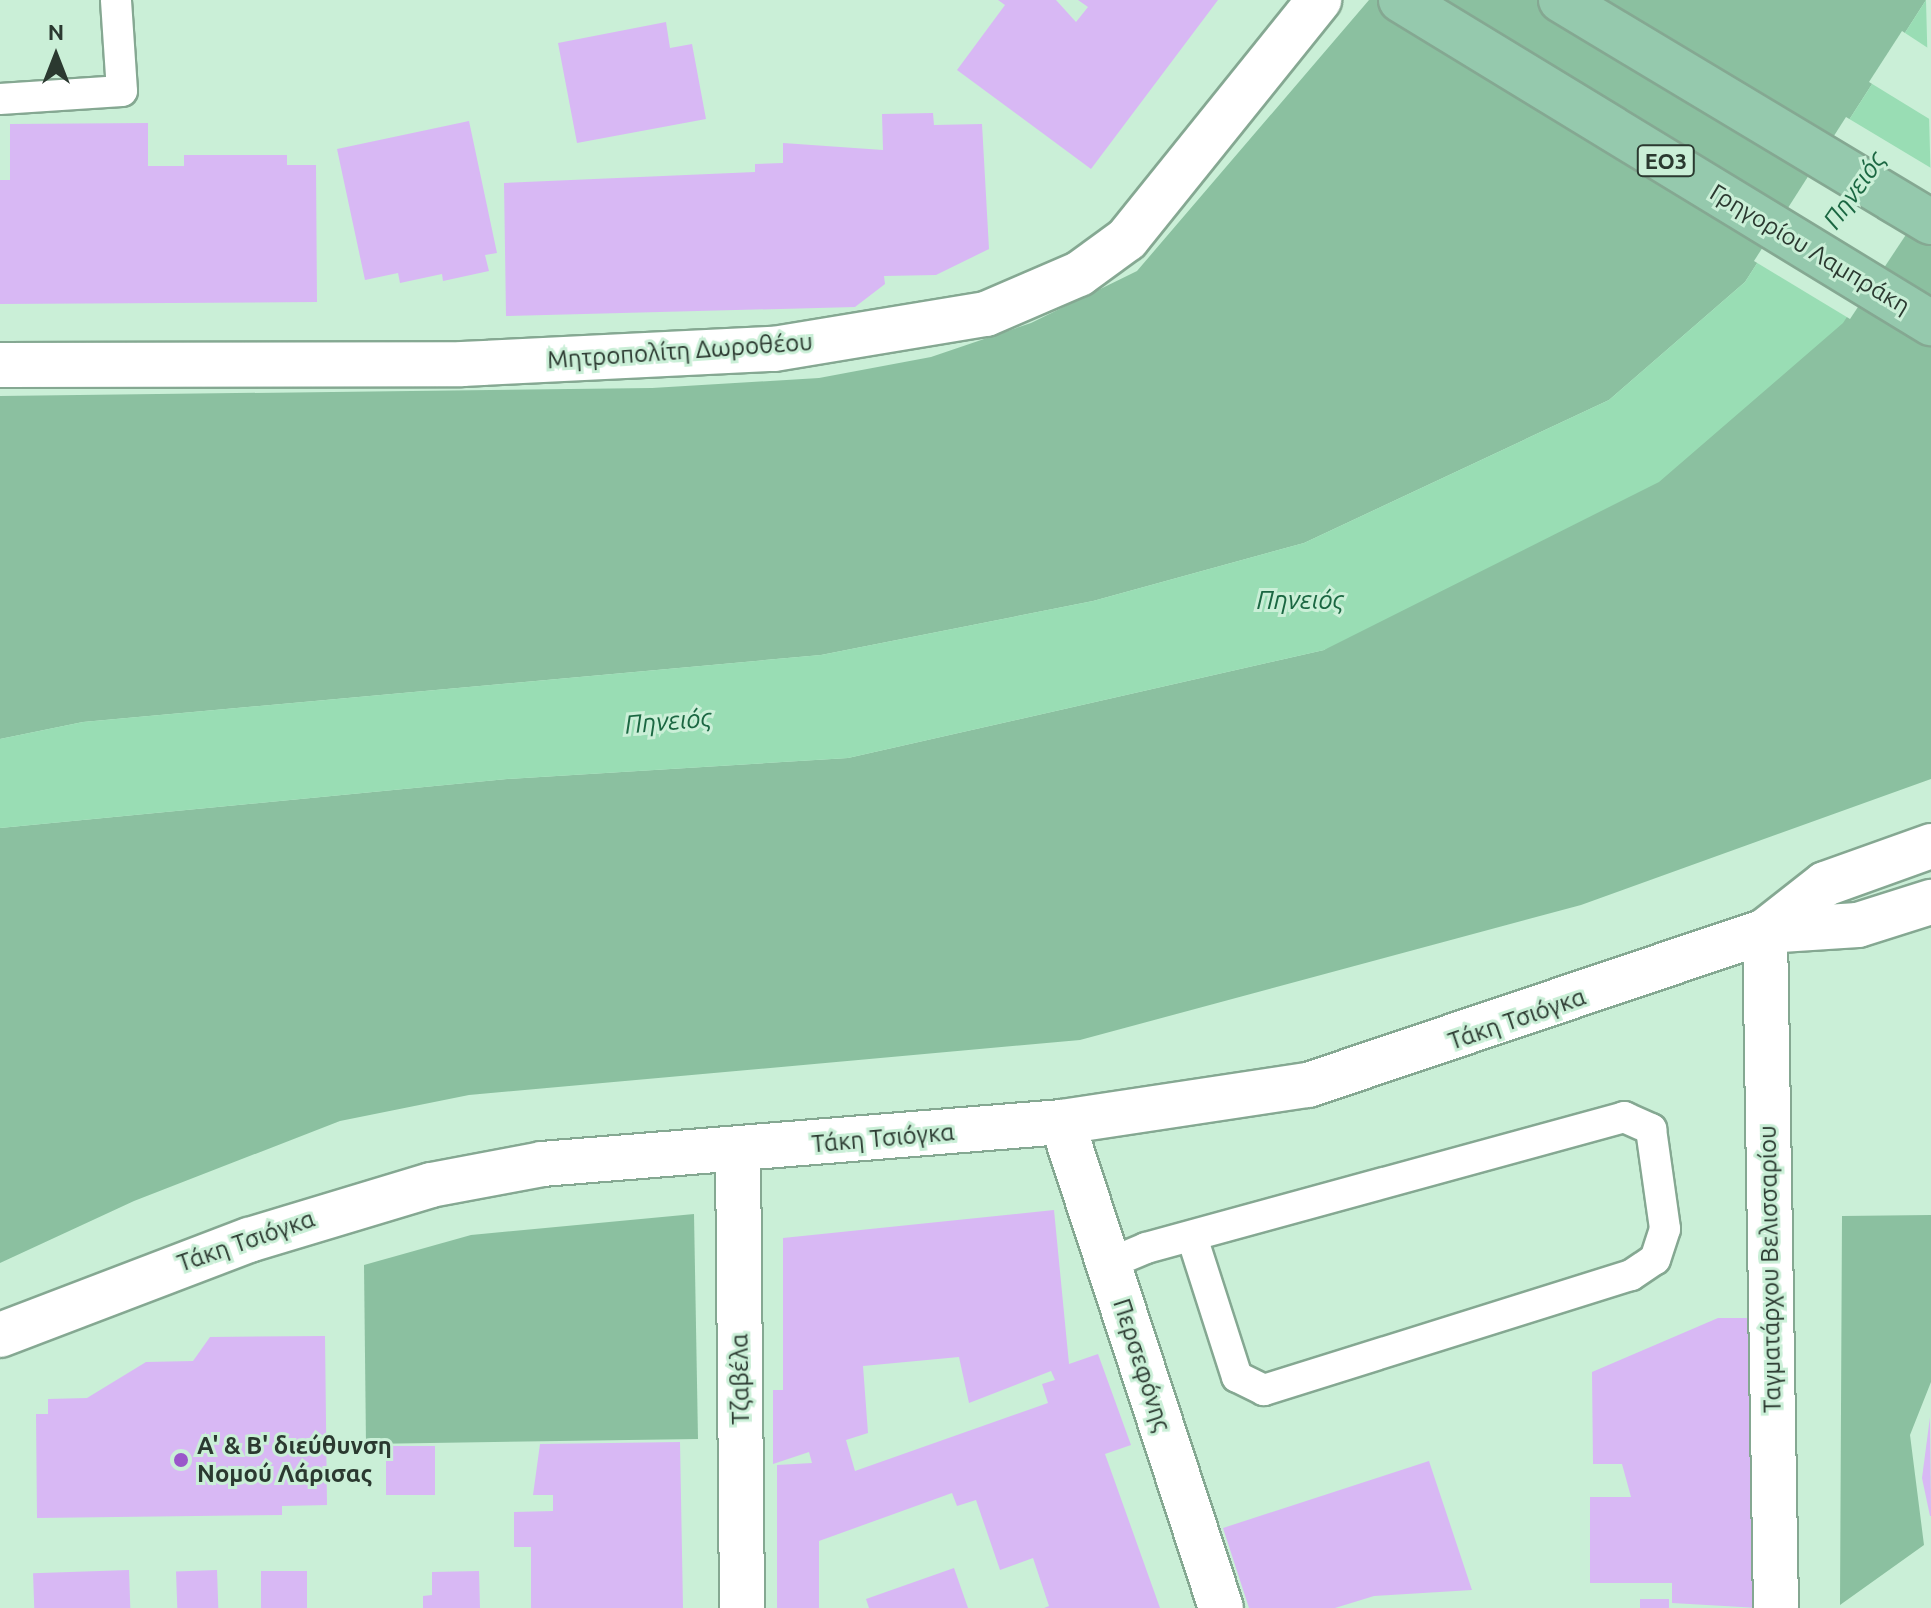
<!DOCTYPE html>
<html>
<head>
<meta charset="utf-8">
<style>
  body { margin:0 }
  #map { position:relative; width:1931px; height:1608px; overflow:hidden; background:#caefd7; font-family:Ubuntu,sans-serif }
  div>[style] { position:absolute }
  [style*='--x'] { left:calc(var(--x)*1px); top:calc(var(--y)*1px); width:calc(var(--w)*1px); rotate:calc(var(--a)*1deg) }
  .green>* { inset:0; background:#8bc0a0 }
  .water>* { inset:0; background:#99ddb4 }
  .pier>* { inset:0; background:#caefd7 }
  .building>* { inset:0; background:#d8b8f4; transform-origin:0 0 }
  .roads { filter:drop-shadow(2px 0 #85a892) drop-shadow(-2px 0 #85a892) drop-shadow(0 2px #85a892) drop-shadow(0 -2px #85a892) }
  .service>* { height:30px; margin:-15px; padding:0 15px; transform-origin:15px; border-radius:15px; background:#fff }
  .minor>* { height:44px; margin:-22px; padding:0 22px; transform-origin:22px; border-radius:22px; background:#fff }
  .tertiary>* { height:44px; margin:-22px; padding:0 22px; transform-origin:22px; border-radius:22px; background:#fff }
  .primary>* { height:44px; margin:-22px; padding:0 22px; transform-origin:22px; border-radius:22px; background:#95c9ad }
  .dots>* { width:22px; height:22px; translate:-50% -50%; box-sizing:border-box; border:4px solid #caefd7; border-radius:50% }
  span { translate:-50% -50%; white-space:nowrap; text-align:center; line-height:1.15; -webkit-text-stroke:6px #caefd7; paint-order:stroke }
  .shield-label span { padding:2px 6px; background:#caefd7; border:2px solid; border-radius:6px; -webkit-text-stroke-width:0 }
  .shield-label { font-size:22px; color:#2b3930; font-weight:700 }
  .street-label { font-size:24px; color:#2b3930 }
  .poi-label { font-size:24px; color:#2b3930; font-weight:700 }
  .left { translate:0 -50%; text-align:left }
  .water-label { font-size:26px; color:#1b6742; font-style:italic }
  .north { position:absolute; left:16px; top:16px; width:80px; height:80px; -webkit-text-stroke:6px #caefd7; paint-order:stroke; rotate:0deg; font-size:22px; font-weight:700; line-height:32px; text-align:center; color:#2b3930 }
  .north::after { content:''; display:block; margin:auto; width:28px; height:36px; background:#2b3930; clip-path:polygon(50% 0,100% 100%,50% 72%,0 100%) }
</style>
</head>
<body>
<div id="map">
  <div class="green">
    <i style="clip-path:polygon(1369px 0,1926px 0,1745px 282px,1609px 400px,1304px 543px,1093px 601px,821px 655px,83px 722px,0 739px,0 396px,652px 388px,819px 378px,931px 357px,1031px 323px,1137px 271px)"></i>
    <i style="clip-path:polygon(1931px 190px,1931px 779px,1581px 905px,1080px 1040px,469px 1095px,340px 1121px,134px 1201px,0 1263px,0 828px,507px 779px,848px 758px,1324px 650px)"></i>
    <i style="clip-path:polygon(694px 1214px,698px 1439px,366px 1444px,364px 1265px,471px 1235px)"></i>
    <i style="clip-path:polygon(1931px 1215px,1931px 1382px,1910px 1435px,1924px 1545px,1840px 1605px,1842px 1216px)"></i>
  </div>
  <div class="water">
    <i style="clip-path:polygon(1926px 0,1931px 190px,1843px 323px,1659px 482px,1324px 650px,848px 758px,507px 779px,0 828px,0 739px,83px 722px,821px 655px,1093px 601px,1304px 543px,1609px 400px,1745px 282px)"></i>
  </div>
  <div class="pier">
    <i style="clip-path:polygon(1902px 31px,1931px 50px,1931px 120px,1869px 82px)"></i>
    <i style="clip-path:polygon(1846px 117px,1931px 168px,1931px 197px,1850px 319px,1754px 261px)"></i>
  </div>
  <div class="building">
    <i style="clip-path:polygon(998px 0,1056px 0,1076px 22px,1088px 7px,1078px 0,1218px 0,1091px 169px,957px 70px,1005px 5px)"></i>
    <i style="clip-path:polygon(666px 22px,670px 48px,692px 44px,706px 119px,577px 143px,558px 43px)"></i>
    <i style="clip-path:polygon(933px 113px,934px 125px,982px 124px,989px 249px,936px 275px,884px 276px,885px 284px,855px 307px,506px 316px,504px 183px,755px 172px,755px 164px,783px 163px,783px 143px,883px 150px,882px 114px)"></i>
    <i style="clip-path:polygon(469px 121px,497px 253px,485px 255px,489px 271px,443px 281px,442px 274px,400px 283px,398px 273px,365px 280px,337px 149px)"></i>
    <i style="clip-path:polygon(148px 123px,148px 166px,184px 166px,184px 155px,287px 155px,287px 165px,316px 165px,317px 302px,0 304px,0 180px,10px 180px,10px 124px)"></i>
    <i style="clip-path:polygon(evenodd,1054px 1210px,1069px 1364px,1098px 1354px,1131px 1445px,1105px 1454px,1160px 1608px,1044px 1608px,1049px 1606px,1033px 1558px,1000px 1570px,976px 1500px,957px 1506px,952px 1493px,819px 1541px,819px 1608px,777px 1608px,777px 1465px,812px 1463px,809px 1452px,773px 1464px,773px 1390px,783px 1390px,783px 1238px,1054px 1210px,959px 1357px,969px 1403px,1051px 1371px,1055px 1380px,1042px 1384px,1048px 1403px,855px 1471px,846px 1440px,868px 1433px,863px 1366px,959px 1357px)"></i>
    <i style="clip-path:polygon(1718px 1318px,1753px 1318px,1759px 1608px,1672px 1603px,1672px 1583px,1590px 1583px,1590px 1497px,1631px 1497px,1622px 1464px,1593px 1464px,1592px 1372px)"></i>
    <i style="clip-path:polygon(325px 1336px,327px 1505px,282px 1506px,282px 1515px,37px 1518px,36px 1414px,48px 1414px,48px 1399px,87px 1398px,146px 1362px,193px 1361px,210px 1337px)"></i>
    <i style="clip-path:polygon(1930px 1417px,1931px 1516px,1930px 1516px,1922px 1478px)"></i>
    <i style="clip-path:polygon(680px 1442px,683px 1608px,531px 1608px,531px 1547px,514px 1547px,514px 1512px,553px 1511px,553px 1495px,533px 1495px,540px 1444px)"></i>
    <i style="left:435px;top:1446px;width:49px;height:49px;rotate:90deg"></i>
    <i style="clip-path:polygon(1429px 1461px,1472px 1590px,1374px 1596px,1335px 1608px,1249px 1608px,1223px 1528px)"></i>
    <i style="clip-path:polygon(954px 1568px,968px 1608px,869px 1608px,866px 1599px)"></i>
    <i style="left:129px;top:1570px;width:38px;height:96px;rotate:88deg"></i>
    <i style="left:217px;top:1570px;width:38px;height:41px;rotate:88deg"></i>
    <i style="left:307px;top:1571px;width:37px;height:46px;rotate:90deg"></i>
    <i style="clip-path:polygon(479px 1571px,480px 1608px,423px 1608px,423px 1596px,432px 1595px,432px 1572px)"></i>
    <i style="left:1640px;top:1599px;width:29px;height:9px"></i>
  </div>
  <div class="roads">
    <div class="service">
      <i style="--x:0;--y:99;--w:122;--a:-3.8"></i>
      <i style="--x:122;--y:91;--w:91;--a:-93.8"></i>
      <i style="--x:1108;--y:1264;--w:41;--a:-22.8"></i>
      <i style="--x:1146;--y:1248;--w:496;--a:-15.3"></i>
      <i style="--x:1624;--y:1117;--w:30;--a:24"></i>
      <i style="--x:1651;--y:1129;--w:101;--a:82"></i>
      <i style="--x:1665;--y:1229;--w:32;--a:108"></i>
      <i style="--x:1655;--y:1259;--w:29;--a:146"></i>
      <i style="--x:1631;--y:1275;--w:385;--a:162.6"></i>
      <i style="--x:1264;--y:1390;--w:30;--a:-154"></i>
      <i style="--x:1237;--y:1377;--w:147;--a:-107.8"></i>
    </div>
    <div class="minor">
      <i style="--x:1062;--y:1122;--w:511;--a:71.88"></i>
    </div>
    <div class="tertiary">
      <i style="--x:0;--y:365;--w:462;--a:-0.1"></i>
      <i style="--x:462;--y:364;--w:312;--a:-2.8"></i>
      <i style="--x:774;--y:349;--w:215;--a:-9.4"></i>
      <i style="--x:986;--y:314;--w:101;--a:-23.3"></i>
      <i style="--x:1079;--y:274;--w:59;--a:-36.1"></i>
      <i style="--x:1127;--y:239;--w:307;--a:-51.2"></i>
      <i style="--x:1765;--y:931;--w:677;--a:89.07"></i>
      <i style="--x:1765;--y:931;--w:76;--a:-38.1"></i>
      <i style="--x:1825;--y:884;--w:113;--a:-19.7"></i>
      <i style="--x:738;--y:1150;--w:458;--a:89.5"></i>
      <i style="--x:0;--y:1335;--w:267;--a:-20.9"></i>
      <i style="--x:249;--y:1240;--w:190;--a:-16.8"></i>
      <i style="--x:431;--y:1185;--w:113;--a:-10.7"></i>
      <i style="--x:542;--y:1164;--w:522;--a:-4.62"></i>
      <i style="--x:1062;--y:1122;--w:249;--a:-8.6"></i>
      <i style="--x:1308;--y:1085;--w:482;--a:-18.6"></i>
      <i style="--x:1765;--y:931;--w:93;--a:-3.7"></i>
      <i style="--x:1858;--y:925;--w:77;--a:-17.5"></i>
    </div>
    <div class="primary">
      <i style="--x:1401;--y:0;--w:621;--a:31.36"></i>
      <i style="--x:1561;--y:0;--w:431;--a:31"></i>
    </div>
  </div>
  <div class="dots">
    <i style="left:181px;top:1460px;background:#9a56ca"></i>
  </div>
  <div class="shield-label">
    <span style="left:1666px;top:161px">ΕΟ3</span>
  </div>
  <div class="street-label">
    <span style="left:1810px;top:249px;rotate:31deg">Γρηγορίου Λαμπράκη</span>
    <span style="left:680px;top:351px;rotate:-4deg">Μητροπολίτη Δωροθέου</span>
    <span style="left:1517px;top:1019px;rotate:-19deg">Τάκη Τσιόγκα</span>
    <span style="left:883px;top:1138px;rotate:-5deg">Τάκη Τσιόγκα</span>
    <span style="left:246px;top:1241px;rotate:-19deg">Τάκη Τσιόγκα</span>
    <span style="left:1770px;top:1269px;rotate:-91deg">Ταγματάρχου Βελισσαρίου</span>
    <span style="left:1142px;top:1365px;rotate:72deg">Περσεφόνης</span>
    <span style="left:740px;top:1379px;rotate:-91deg">Τζαβέλα</span>
  </div>
  <div class="poi-label">
    <span class="left" style="left:197px;top:1460px">Α' &amp; Β' διεύθυνση<br>Νομού Λάρισας</span>
  </div>
  <div class="water-label">
    <span style="left:1854px;top:190px;rotate:-55deg">Πηνειός</span>
    <span style="left:1300px;top:600px">Πηνειός</span>
    <span style="left:668px;top:721px;rotate:-5deg">Πηνειός</span>
  </div>
  <div class="north">N</div>
</div>
</body>
</html>
